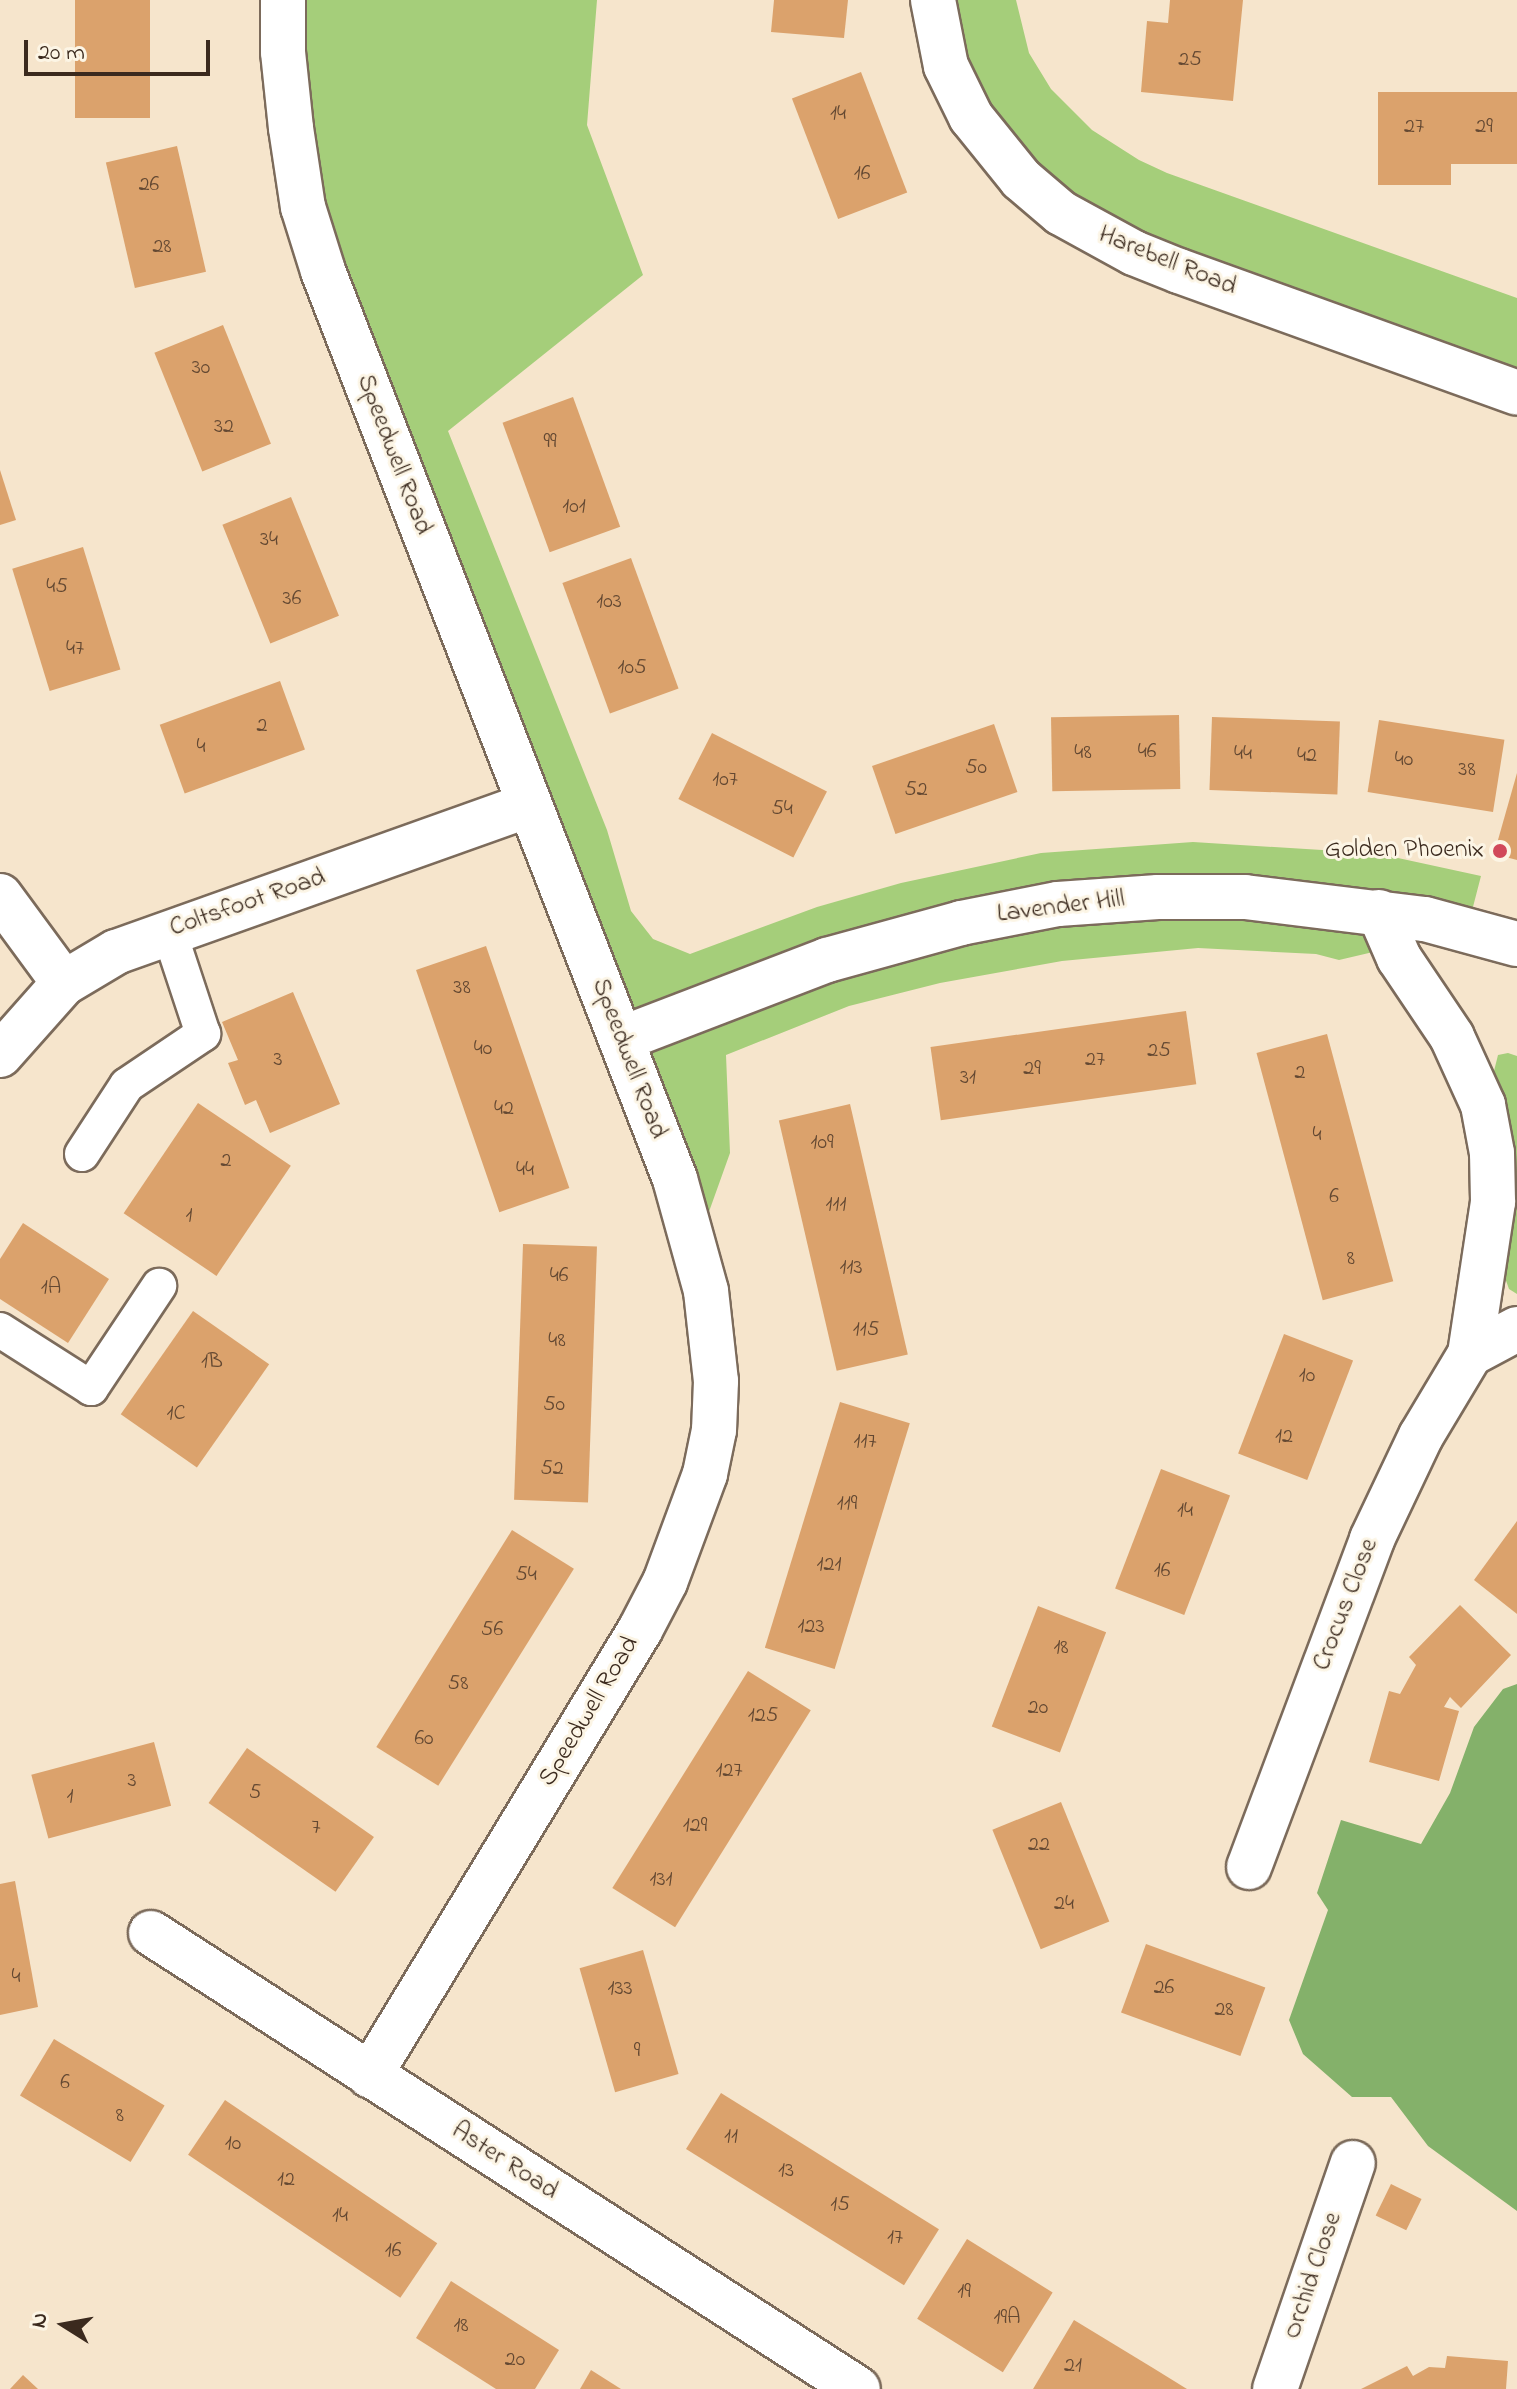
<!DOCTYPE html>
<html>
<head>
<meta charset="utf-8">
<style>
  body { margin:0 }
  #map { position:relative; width:1517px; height:2389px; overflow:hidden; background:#f6e5cc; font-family:"Indie Flower",sans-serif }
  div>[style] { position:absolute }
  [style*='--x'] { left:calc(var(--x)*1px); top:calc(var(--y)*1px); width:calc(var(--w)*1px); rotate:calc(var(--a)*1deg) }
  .green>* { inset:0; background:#a5ce7a }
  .forest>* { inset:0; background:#84b16a }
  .building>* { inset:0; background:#dba26c; transform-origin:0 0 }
  .roads { filter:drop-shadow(2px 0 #7c6b5b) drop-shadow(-2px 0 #7c6b5b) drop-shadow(0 2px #7c6b5b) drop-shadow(0 -2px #7c6b5b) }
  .service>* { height:34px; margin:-17px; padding:0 17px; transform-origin:17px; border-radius:17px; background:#fff }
  .minor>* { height:44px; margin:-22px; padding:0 22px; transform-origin:22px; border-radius:22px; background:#fff }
  .dots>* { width:22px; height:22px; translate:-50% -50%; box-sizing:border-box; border:4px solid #fcf5e5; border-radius:50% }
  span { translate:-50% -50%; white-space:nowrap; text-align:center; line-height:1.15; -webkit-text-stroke:6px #fcf5e5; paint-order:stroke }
  .number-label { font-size:22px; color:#634832 }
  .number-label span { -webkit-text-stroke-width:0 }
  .street-label { font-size:26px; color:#3b2a1e }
  .poi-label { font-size:26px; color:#3b2a1e }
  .right { translate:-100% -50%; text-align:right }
  .north { position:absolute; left:24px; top:2285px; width:80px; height:80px; -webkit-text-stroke:6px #fcf5e5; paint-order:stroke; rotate:281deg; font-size:22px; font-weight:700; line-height:32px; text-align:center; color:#3b2a1e }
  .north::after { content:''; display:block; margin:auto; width:28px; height:36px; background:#3b2a1e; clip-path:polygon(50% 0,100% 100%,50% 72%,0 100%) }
  .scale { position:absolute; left:24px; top:40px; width:186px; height:36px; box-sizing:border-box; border:4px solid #3b2a1e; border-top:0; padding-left:10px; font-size:24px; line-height:28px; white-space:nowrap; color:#3b2a1e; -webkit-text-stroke:6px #fcf5e5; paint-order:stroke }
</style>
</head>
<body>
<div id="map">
  <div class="green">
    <i style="clip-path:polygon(283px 0,597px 0,587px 125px,643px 275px,448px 431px,607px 830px,631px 911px,653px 939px,690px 954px,817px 907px,901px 883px,1041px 853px,1193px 842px,1338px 851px,1398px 858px,1481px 876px,1467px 930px,1339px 960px,1316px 954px,1198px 948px,1062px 961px,940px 983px,849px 1006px,726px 1055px,730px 1153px,696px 1248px,323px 271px)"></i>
    <i style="clip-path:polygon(933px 0,1016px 0,1029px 53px,1051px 89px,1092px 130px,1139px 160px,1167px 173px,1517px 298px,1517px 393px,1179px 271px,1021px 179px)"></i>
    <i style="clip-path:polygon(1508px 1053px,1517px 1056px,1517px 1294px,1509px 1289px,1504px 1275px,1511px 1227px,1487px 1066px,1494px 1071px,1498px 1055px)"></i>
  </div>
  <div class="forest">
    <i style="clip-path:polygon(1517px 1684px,1517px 2211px,1428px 2146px,1391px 2097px,1352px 2097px,1303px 2054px,1289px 2020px,1328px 1910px,1317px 1893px,1341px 1820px,1421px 1844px,1450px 1793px,1474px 1727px,1503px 1689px)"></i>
  </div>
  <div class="building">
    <i style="left:75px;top:0;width:75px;height:118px"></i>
    <i style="clip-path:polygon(774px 0,848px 0,844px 38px,771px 32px)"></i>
    <i style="clip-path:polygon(1170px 0,1243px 0,1233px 101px,1141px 92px,1147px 21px,1168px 23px)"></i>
    <i style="left:861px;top:72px;width:129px;height:74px;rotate:69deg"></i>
    <i style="clip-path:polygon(1378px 92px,1517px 92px,1517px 164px,1451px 164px,1451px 185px,1378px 185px)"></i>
    <i style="left:177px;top:146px;width:129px;height:73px;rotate:77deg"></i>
    <i style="left:223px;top:325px;width:128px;height:74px;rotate:68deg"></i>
    <i style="left:573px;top:397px;width:138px;height:75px;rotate:70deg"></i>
    <i style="clip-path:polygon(0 470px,16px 520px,0 525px)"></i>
    <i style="left:291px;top:497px;width:128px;height:74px;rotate:68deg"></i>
    <i style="left:83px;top:547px;width:128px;height:74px;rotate:73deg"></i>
    <i style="left:631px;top:558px;width:139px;height:73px;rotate:70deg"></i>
    <i style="left:280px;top:681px;width:73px;height:128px;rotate:70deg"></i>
    <i style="left:1179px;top:715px;width:74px;height:128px;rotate:89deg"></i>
    <i style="left:1212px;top:717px;width:128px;height:73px;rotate:2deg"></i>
    <i style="left:1379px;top:720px;width:127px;height:73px;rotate:9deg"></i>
    <i style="left:994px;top:724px;width:72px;height:129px;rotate:71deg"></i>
    <i style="left:712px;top:733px;width:129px;height:74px;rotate:27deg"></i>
    <i style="clip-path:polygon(1517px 773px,1517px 860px,1494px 854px)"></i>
    <i style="left:486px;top:946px;width:256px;height:74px;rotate:71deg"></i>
    <i style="clip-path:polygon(293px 992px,340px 1104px,270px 1133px,256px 1100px,245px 1105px,228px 1063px,238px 1060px,222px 1022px)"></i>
    <i style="left:1186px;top:1011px;width:74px;height:258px;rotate:82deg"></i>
    <i style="left:1327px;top:1034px;width:256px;height:73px;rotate:75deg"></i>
    <i style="left:198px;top:1103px;width:112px;height:133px;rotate:34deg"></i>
    <i style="left:850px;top:1104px;width:257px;height:73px;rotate:77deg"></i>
    <i style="clip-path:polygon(23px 1223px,109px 1279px,68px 1343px,0 1299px,0 1259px)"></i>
    <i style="left:523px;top:1244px;width:74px;height:256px;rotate:2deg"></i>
    <i style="left:193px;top:1311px;width:93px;height:126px;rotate:35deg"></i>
    <i style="left:1284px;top:1334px;width:74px;height:128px;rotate:21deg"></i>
    <i style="left:840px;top:1402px;width:73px;height:257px;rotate:17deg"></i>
    <i style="left:1161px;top:1469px;width:74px;height:128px;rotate:21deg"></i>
    <i style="clip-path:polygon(1517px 1521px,1517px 1614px,1474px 1580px)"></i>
    <i style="left:512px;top:1530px;width:73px;height:256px;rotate:32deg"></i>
    <i style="clip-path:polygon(1460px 1605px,1511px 1655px,1461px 1708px,1450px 1697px,1444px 1707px,1459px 1711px,1439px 1781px,1369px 1762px,1389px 1691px,1400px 1694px,1416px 1665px,1409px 1657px)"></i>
    <i style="left:1038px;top:1606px;width:73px;height:129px;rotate:21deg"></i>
    <i style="left:748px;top:1671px;width:74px;height:256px;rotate:32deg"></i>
    <i style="left:154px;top:1742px;width:66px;height:127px;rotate:75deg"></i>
    <i style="left:247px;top:1748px;width:155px;height:67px;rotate:35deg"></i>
    <i style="left:1061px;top:1802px;width:129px;height:74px;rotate:68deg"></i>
    <i style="clip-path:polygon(15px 1881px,38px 2007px,0 2015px,0 1884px)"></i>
    <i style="left:1146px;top:1944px;width:127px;height:73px;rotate:20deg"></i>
    <i style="left:643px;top:1950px;width:129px;height:66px;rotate:74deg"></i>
    <i style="left:54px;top:2039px;width:129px;height:66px;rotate:31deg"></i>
    <i style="left:721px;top:2093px;width:257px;height:66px;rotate:32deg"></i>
    <i style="left:225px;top:2100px;width:256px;height:66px;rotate:34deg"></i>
    <i style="left:1391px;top:2184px;width:34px;height:35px;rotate:26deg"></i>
    <i style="left:967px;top:2239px;width:101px;height:94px;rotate:32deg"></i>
    <i style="clip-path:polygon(451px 2281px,559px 2350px,535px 2389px,496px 2389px,416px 2338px)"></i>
    <i style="clip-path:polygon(1074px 2320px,1153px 2368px,1187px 2389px,1033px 2389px)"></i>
    <i style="clip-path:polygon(1447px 2356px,1508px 2361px,1506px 2389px,1361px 2389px,1407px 2366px,1413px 2376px,1429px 2367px,1445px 2368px)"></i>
    <i style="clip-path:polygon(591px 2370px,621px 2389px,580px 2389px)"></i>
    <i style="clip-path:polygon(23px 2375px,38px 2389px,10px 2389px)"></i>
  </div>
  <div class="roads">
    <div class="service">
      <i style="--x:82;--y:1154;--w:82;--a:-56.9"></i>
      <i style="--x:127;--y:1085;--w:92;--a:-33.9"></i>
      <i style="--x:203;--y:1034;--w:108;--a:-108.3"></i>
      <i style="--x:0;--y:1330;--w:108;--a:32.5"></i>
      <i style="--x:91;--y:1388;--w:123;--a:-56.3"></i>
    </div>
    <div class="minor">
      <i style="--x:283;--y:0;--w:52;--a:90"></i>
      <i style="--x:283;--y:52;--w:76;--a:84"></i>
      <i style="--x:291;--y:128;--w:80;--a:81.4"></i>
      <i style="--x:303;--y:207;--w:67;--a:72.6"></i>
      <i style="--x:323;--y:271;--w:974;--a:68.81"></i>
      <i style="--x:675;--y:1179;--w:116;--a:74.5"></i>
      <i style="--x:706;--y:1291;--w:91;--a:83.7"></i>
      <i style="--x:716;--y:1381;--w:49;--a:92.3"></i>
      <i style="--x:714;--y:1430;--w:45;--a:101.6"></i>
      <i style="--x:705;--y:1474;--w:115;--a:110.3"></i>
      <i style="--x:665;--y:1582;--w:54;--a:117.5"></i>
      <i style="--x:640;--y:1630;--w:521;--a:121.25"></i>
      <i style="--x:933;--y:0;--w:67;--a:78.9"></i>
      <i style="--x:946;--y:66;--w:57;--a:63.9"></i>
      <i style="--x:971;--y:117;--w:80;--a:51.1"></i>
      <i style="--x:1021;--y:179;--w:52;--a:40.4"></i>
      <i style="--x:1061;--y:213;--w:83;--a:28.7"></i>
      <i style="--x:1134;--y:253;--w:48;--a:21.8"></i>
      <i style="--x:1179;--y:271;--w:359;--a:19.8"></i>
      <i style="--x:0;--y:896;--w:108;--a:53.7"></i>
      <i style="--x:1379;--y:912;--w:50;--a:66.5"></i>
      <i style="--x:1399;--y:958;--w:95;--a:56.1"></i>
      <i style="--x:1452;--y:1037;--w:75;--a:65.5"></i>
      <i style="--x:1483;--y:1105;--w:49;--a:79.4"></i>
      <i style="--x:1492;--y:1153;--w:49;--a:88.8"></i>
      <i style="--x:1493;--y:1202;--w:154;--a:98.6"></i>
      <i style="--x:621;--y:1039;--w:221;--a:-21"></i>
      <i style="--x:827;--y:960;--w:139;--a:-15.4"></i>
      <i style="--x:961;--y:923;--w:99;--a:-11.1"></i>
      <i style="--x:1058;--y:904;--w:100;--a:-4"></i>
      <i style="--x:1158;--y:897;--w:87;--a:0"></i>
      <i style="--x:1245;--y:897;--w:181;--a:7"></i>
      <i style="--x:1425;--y:919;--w:95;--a:15.2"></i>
      <i style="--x:0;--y:1055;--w:96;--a:-48.4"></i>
      <i style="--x:64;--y:983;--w:61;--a:-30.8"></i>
      <i style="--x:116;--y:952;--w:437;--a:-19.6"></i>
      <i style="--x:1249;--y:1867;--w:350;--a:-69.4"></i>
      <i style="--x:1372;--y:1539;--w:114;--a:-64.6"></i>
      <i style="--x:1421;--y:1436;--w:96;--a:-59.1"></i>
      <i style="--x:1470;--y:1354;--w:53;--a:-28"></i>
      <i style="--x:151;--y:1933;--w:841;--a:32.82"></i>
      <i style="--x:1275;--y:2389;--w:239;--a:-71"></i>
    </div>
  </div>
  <div class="dots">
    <i style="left:1500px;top:851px;background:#d1495b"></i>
  </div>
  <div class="number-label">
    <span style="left:1190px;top:61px">25</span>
    <span style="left:838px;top:115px">14</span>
    <span style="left:1414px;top:128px">27</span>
    <span style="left:1484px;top:128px">29</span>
    <span style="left:862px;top:175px">16</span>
    <span style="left:149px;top:186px">26</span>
    <span style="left:162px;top:248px">28</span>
    <span style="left:201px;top:369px">30</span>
    <span style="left:224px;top:428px">32</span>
    <span style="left:550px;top:443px">99</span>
    <span style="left:574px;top:508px">101</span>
    <span style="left:269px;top:541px">34</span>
    <span style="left:57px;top:588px">45</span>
    <span style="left:292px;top:600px">36</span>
    <span style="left:609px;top:603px">103</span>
    <span style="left:75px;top:650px">47</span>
    <span style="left:632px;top:669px">105</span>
    <span style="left:262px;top:727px">2</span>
    <span style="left:201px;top:748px">4</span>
    <span style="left:1147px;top:753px">46</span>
    <span style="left:1083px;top:754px">48</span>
    <span style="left:1243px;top:755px">44</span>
    <span style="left:1307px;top:757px">42</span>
    <span style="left:1404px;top:761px">40</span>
    <span style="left:976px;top:769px">50</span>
    <span style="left:1467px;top:771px">38</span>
    <span style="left:725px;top:781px">107</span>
    <span style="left:916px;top:791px">52</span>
    <span style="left:782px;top:810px">54</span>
    <span style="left:462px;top:989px">38</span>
    <span style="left:483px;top:1050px">40</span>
    <span style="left:1159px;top:1052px">25</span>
    <span style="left:278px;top:1061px">3</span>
    <span style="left:1095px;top:1061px">27</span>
    <span style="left:1032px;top:1070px">29</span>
    <span style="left:1300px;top:1074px">2</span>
    <span style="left:968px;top:1079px">31</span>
    <span style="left:504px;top:1110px">42</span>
    <span style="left:1317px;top:1136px">4</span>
    <span style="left:822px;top:1144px">109</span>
    <span style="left:226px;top:1162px">2</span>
    <span style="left:525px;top:1171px">44</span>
    <span style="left:1334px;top:1198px">6</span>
    <span style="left:836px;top:1206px">111</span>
    <span style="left:189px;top:1217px">1</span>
    <span style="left:1351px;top:1260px">8</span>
    <span style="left:851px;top:1269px">113</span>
    <span style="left:559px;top:1277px">46</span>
    <span style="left:51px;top:1289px">1A</span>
    <span style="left:866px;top:1331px">115</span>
    <span style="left:557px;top:1342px">48</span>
    <span style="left:212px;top:1363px">1B</span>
    <span style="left:1307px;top:1377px">10</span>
    <span style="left:554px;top:1406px">50</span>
    <span style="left:176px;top:1415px">1C</span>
    <span style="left:1284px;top:1438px">12</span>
    <span style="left:865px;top:1443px">117</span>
    <span style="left:552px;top:1470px">52</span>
    <span style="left:847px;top:1505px">119</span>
    <span style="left:1185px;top:1512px">14</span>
    <span style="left:829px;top:1566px">121</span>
    <span style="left:1162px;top:1572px">16</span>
    <span style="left:526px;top:1576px">54</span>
    <span style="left:811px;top:1628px">123</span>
    <span style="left:492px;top:1631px">56</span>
    <span style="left:1061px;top:1649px">18</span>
    <span style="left:458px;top:1685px">58</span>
    <span style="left:1038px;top:1709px">20</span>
    <span style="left:763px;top:1717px">125</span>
    <span style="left:424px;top:1740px">60</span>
    <span style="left:729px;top:1772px">127</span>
    <span style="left:132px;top:1782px">3</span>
    <span style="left:255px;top:1794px">5</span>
    <span style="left:70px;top:1798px">1</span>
    <span style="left:695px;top:1827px">129</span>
    <span style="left:316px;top:1829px">7</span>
    <span style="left:1039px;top:1846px">22</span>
    <span style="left:661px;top:1881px">131</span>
    <span style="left:1064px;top:1905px">24</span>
    <span style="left:16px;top:1978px">4</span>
    <span style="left:1164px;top:1989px">26</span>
    <span style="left:620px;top:1990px">133</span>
    <span style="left:1224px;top:2011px">28</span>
    <span style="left:637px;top:2052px">9</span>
    <span style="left:65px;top:2084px">6</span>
    <span style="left:120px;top:2117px">8</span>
    <span style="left:731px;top:2138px">11</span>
    <span style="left:233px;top:2145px">10</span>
    <span style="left:786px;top:2172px">13</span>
    <span style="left:286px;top:2181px">12</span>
    <span style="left:840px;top:2206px">15</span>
    <span style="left:340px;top:2217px">14</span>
    <span style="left:895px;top:2239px">17</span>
    <span style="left:393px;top:2252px">16</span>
    <span style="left:964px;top:2293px">19</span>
    <span style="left:1007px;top:2319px">19A</span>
    <span style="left:461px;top:2327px">18</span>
    <span style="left:515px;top:2361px">20</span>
    <span style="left:1073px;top:2367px">21</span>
  </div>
  <div class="street-label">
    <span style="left:1167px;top:262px;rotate:22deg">Harebell Road</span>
    <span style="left:393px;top:455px;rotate:69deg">Speedwell Road</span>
    <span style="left:248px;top:904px;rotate:-19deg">Coltsfoot Road</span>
    <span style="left:1061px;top:908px;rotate:-7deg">Lavender Hill</span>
    <span style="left:628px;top:1059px;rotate:69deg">Speedwell Road</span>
    <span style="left:1347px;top:1605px;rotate:-69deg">Crocus Close</span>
    <span style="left:590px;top:1712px;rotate:-59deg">Speedwell Road</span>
    <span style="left:504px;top:2162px;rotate:33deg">Aster Road</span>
    <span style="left:1314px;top:2276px;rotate:-71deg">Orchid Close</span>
  </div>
  <div class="poi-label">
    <span class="right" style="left:1484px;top:851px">Golden Phoenix</span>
  </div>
  <div class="north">N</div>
  <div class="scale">20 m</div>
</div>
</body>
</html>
